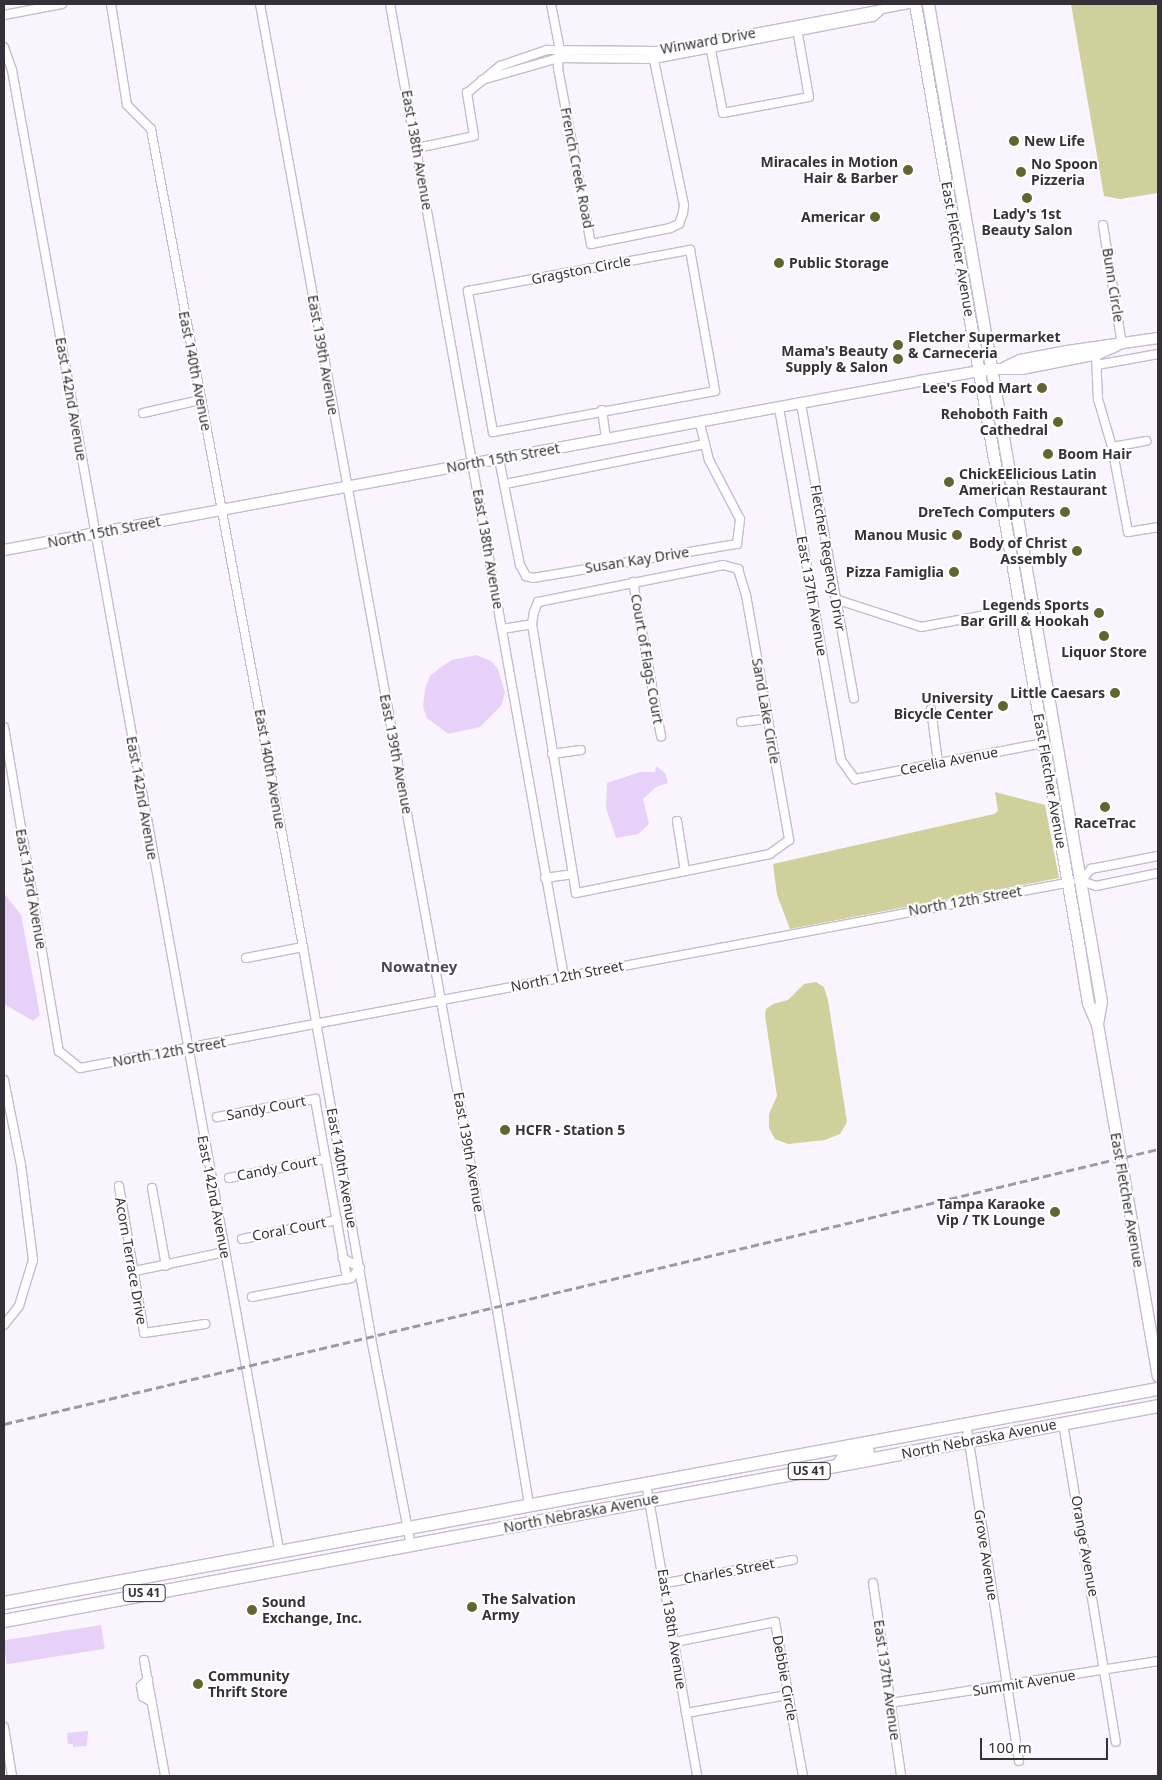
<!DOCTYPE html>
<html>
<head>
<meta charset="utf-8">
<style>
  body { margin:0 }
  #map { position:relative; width:1162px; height:1780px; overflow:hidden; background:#f9f4fd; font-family:"Noto Sans",sans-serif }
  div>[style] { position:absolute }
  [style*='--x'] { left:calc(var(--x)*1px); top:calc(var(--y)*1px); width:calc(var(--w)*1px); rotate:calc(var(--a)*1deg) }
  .green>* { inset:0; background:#d0d09c }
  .water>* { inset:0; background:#e7d1f8; transform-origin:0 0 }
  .roads { filter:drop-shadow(1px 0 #c6bbcf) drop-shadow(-1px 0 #c6bbcf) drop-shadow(0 1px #c6bbcf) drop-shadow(0 -1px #c6bbcf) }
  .minor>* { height:8px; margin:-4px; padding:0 4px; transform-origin:4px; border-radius:4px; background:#fff }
  .tertiary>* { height:10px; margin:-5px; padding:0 5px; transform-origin:5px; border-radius:5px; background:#fff }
  .secondary>* { height:11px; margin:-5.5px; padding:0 5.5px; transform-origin:5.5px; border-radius:5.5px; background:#fff }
  .primary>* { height:12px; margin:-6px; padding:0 6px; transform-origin:6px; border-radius:6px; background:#fff }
  .rail>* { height:2.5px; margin-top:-1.25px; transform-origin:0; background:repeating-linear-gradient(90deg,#9e99a1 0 8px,transparent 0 12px) }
  .dots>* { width:14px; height:14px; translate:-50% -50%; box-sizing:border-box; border:2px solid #fff; border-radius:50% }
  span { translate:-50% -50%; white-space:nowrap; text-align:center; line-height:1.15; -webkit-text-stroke:4px #fff; paint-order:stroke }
  .shield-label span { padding:1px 4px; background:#fff; border:1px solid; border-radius:4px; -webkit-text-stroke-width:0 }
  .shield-label { font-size:12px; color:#363139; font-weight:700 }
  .street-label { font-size:14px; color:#363139 }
  .poi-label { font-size:14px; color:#363139; font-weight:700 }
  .left { translate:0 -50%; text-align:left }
  .right { translate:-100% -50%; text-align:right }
  .neighbourhood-label { font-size:15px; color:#4f4557; font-weight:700 }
  .frame { position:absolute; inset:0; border:5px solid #363139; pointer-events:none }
  .scale { position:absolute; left:980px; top:1738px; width:128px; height:22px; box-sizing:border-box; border:2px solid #363139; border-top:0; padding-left:6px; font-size:15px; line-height:18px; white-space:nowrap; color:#363139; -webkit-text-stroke:4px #fff; paint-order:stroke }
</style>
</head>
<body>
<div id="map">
  <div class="green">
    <i style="clip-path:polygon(1071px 4px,1158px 4px,1158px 193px,1120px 199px,1104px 196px)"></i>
    <i style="clip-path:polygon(995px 792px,1045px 805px,1059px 878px,790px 929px,777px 895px,773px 864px,994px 814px,998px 811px)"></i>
    <i style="clip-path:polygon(816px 982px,824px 987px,828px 1000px,847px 1122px,840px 1134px,825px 1140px,788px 1144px,775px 1139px,769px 1128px,769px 1114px,777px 1096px,765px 1015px,766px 1009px,773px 1004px,788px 1000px,804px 984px)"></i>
  </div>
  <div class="water">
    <i style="clip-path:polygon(476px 655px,491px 661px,498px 669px,505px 693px,501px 706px,480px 727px,448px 734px,427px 718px,423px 707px,425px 689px,430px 676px,441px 667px,452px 660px)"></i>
    <i style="clip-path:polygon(656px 766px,665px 773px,668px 783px,656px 787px,643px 799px,649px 824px,638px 834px,616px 838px,606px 808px,607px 783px,640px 772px,655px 772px)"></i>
    <i style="clip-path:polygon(4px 893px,21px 915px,40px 1015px,33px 1021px,4px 1004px)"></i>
    <i style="left:101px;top:1625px;width:24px;height:99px;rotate:81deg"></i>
    <i style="clip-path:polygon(88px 1731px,87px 1746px,73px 1747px,73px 1744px,68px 1744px,67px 1733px)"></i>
  </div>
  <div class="roads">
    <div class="minor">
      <i style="--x:111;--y:4;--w:102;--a:81"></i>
      <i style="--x:127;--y:105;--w:34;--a:45"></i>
      <i style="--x:151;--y:129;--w:832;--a:79.47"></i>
      <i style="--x:303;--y:947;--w:397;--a:80.1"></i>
      <i style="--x:371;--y:1338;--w:211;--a:79.1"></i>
      <i style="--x:260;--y:4;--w:1326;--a:79.71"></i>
      <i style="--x:497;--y:1309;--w:198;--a:80.7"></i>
      <i style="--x:390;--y:4;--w:988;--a:79.86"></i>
      <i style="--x:551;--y:4;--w:42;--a:79"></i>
      <i style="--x:559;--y:45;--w:23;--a:92"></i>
      <i style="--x:558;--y:68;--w:179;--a:79.4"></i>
      <i style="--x:591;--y:244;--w:81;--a:-11.4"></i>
      <i style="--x:670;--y:228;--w:10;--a:-24"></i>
      <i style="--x:679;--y:224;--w:12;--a:-70"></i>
      <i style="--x:683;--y:213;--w:8;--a:-83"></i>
      <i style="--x:684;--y:205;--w:157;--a:-101.7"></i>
      <i style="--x:4;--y:15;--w:59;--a:-10.7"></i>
      <i style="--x:710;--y:45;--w:69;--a:79.2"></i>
      <i style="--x:723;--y:113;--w:87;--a:-10.5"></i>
      <i style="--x:809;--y:97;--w:69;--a:-100"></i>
      <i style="--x:4;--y:47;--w:24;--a:71"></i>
      <i style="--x:12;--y:70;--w:1504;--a:79.77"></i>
      <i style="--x:482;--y:80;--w:79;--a:-16.1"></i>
      <i style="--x:558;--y:58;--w:96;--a:0.6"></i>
      <i style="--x:654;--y:59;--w:223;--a:-10.9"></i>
      <i style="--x:873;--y:17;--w:9;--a:-41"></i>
      <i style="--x:417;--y:148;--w:58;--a:-11.9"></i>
      <i style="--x:474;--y:136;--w:44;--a:-99.2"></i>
      <i style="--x:467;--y:93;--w:43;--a:-39.3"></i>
      <i style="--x:500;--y:66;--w:50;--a:-18.8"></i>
      <i style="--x:547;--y:50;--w:111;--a:0.5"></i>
      <i style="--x:658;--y:51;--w:255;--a:-10.6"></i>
      <i style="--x:1103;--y:225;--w:121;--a:81"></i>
      <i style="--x:690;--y:250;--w:143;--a:79.9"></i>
      <i style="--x:715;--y:391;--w:226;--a:169.5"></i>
      <i style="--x:493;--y:432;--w:143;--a:-100.1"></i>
      <i style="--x:468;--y:291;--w:226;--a:-10.5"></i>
      <i style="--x:1096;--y:355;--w:44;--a:87.4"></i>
      <i style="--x:1098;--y:399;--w:50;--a:73.7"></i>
      <i style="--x:1112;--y:447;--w:86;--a:79.3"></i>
      <i style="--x:1128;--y:532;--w:30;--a:-9"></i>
      <i style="--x:1097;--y:365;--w:62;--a:-10.2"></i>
      <i style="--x:801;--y:404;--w:299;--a:79.8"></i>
      <i style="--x:779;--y:408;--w:357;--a:80"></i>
      <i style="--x:841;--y:760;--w:24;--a:54"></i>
      <i style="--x:855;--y:779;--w:191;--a:-10.8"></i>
      <i style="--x:602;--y:410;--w:30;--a:82"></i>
      <i style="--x:143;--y:413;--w:58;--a:-12.8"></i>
      <i style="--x:1112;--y:447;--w:35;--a:-10"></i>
      <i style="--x:499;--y:459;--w:108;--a:78.8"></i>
      <i style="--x:520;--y:565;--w:13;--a:61"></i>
      <i style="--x:526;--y:576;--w:7;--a:16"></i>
      <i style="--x:533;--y:578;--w:207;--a:-9.5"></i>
      <i style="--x:737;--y:544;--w:25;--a:-83"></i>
      <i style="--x:740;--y:519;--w:67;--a:-117.7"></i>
      <i style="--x:709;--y:460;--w:38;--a:-104"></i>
      <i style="--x:505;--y:484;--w:204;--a:-11.3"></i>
      <i style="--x:723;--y:565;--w:16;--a:15"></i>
      <i style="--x:738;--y:569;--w:27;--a:73"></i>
      <i style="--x:746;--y:595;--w:249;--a:80"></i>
      <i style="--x:789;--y:840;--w:24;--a:144"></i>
      <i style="--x:770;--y:854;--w:198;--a:168.6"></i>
      <i style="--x:576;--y:893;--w:273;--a:-99.3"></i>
      <i style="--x:532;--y:624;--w:12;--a:-81"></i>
      <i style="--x:534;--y:612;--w:11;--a:-68"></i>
      <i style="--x:538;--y:602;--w:189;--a:-11.3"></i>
      <i style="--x:633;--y:582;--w:157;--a:79.7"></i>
      <i style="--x:835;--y:599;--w:90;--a:18"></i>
      <i style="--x:921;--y:627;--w:104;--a:-10.6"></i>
      <i style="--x:502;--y:629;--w:30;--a:-9"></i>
      <i style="--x:931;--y:709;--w:53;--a:82.5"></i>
      <i style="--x:741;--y:722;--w:26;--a:-7"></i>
      <i style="--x:4;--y:727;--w:329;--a:80.4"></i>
      <i style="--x:59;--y:1051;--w:27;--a:39"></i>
      <i style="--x:80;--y:1068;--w:1008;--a:-10.63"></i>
      <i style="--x:552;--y:754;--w:29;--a:-8"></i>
      <i style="--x:677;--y:821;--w:51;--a:80.9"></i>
      <i style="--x:545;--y:878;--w:27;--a:-8"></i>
      <i style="--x:1081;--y:881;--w:16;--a:-50"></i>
      <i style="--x:1091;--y:869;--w:68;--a:-11"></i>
      <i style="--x:1081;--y:881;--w:16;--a:18"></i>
      <i style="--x:1096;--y:886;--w:63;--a:-11.8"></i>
      <i style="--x:246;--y:958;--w:58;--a:-10.9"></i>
      <i style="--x:4;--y:1080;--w:87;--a:78.7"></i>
      <i style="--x:21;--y:1165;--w:96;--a:82.8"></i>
      <i style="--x:33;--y:1260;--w:48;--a:106.9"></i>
      <i style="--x:19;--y:1306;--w:24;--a:128"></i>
      <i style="--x:217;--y:1117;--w:100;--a:-10.4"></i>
      <i style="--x:315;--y:1099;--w:183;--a:79.9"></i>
      <i style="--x:229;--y:1178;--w:99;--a:-11.1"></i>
      <i style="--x:119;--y:1186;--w:149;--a:80.3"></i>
      <i style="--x:144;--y:1333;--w:62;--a:-8.4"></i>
      <i style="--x:152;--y:1188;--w:79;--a:79.8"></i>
      <i style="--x:242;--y:1239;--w:97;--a:-11.3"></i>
      <i style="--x:135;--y:1271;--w:92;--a:-11.9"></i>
      <i style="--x:252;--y:1297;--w:101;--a:-10.9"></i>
      <i style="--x:351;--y:1278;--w:13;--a:-48"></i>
      <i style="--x:360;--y:1268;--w:20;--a:-150"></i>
      <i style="--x:966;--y:1423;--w:342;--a:81.1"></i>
      <i style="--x:1063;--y:1423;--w:323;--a:80.6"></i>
      <i style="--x:646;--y:1483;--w:297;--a:80.1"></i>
      <i style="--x:666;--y:1583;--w:129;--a:-10.3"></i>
      <i style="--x:873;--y:1583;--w:195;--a:81.7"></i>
      <i style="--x:675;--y:1642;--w:102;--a:-11.3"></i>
      <i style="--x:775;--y:1622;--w:157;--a:79.7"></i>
      <i style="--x:144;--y:1660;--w:118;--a:79.7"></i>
      <i style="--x:148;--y:1679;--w:10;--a:135"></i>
      <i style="--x:141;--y:1686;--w:11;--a:80"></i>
      <i style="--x:143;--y:1697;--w:10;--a:29"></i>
      <i style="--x:890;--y:1703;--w:271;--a:-8.9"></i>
      <i style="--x:686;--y:1713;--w:103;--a:-10.1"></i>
      <i style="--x:4;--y:1727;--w:50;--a:80.7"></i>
    </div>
    <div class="tertiary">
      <i style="--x:1005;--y:367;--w:17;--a:-25"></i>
      <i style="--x:1020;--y:360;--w:48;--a:-10.8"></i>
      <i style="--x:1067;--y:351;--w:92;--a:-8.1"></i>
      <i style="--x:4;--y:550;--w:931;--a:-10.45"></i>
      <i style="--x:920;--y:381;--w:73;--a:-9.5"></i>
      <i style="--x:992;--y:369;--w:30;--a:0"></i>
      <i style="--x:1022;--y:369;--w:77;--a:-11.2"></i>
      <i style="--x:1098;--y:354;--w:20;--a:-24"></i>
    </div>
    <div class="secondary">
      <i style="--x:915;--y:4;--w:958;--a:80.14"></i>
      <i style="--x:1079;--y:948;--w:56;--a:80.7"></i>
      <i style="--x:1088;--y:1003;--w:23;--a:67"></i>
      <i style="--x:1097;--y:1024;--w:357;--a:80.2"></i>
      <i style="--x:928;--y:4;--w:1012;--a:80.16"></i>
      <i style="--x:1101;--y:1001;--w:23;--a:100"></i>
    </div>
    <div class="primary">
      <i style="--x:839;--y:1465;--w:11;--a:-63"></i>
      <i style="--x:844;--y:1455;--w:24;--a:-9"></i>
      <i style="--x:4;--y:1603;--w:1174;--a:-10.51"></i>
      <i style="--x:4;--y:1621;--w:1174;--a:-10.55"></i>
    </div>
  </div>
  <div class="rail">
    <i style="--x:4;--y:1424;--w:1186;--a:-13.4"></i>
  </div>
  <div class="dots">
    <i style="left:1014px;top:141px;background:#656430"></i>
    <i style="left:908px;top:170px;background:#656430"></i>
    <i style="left:1021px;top:172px;background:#656430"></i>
    <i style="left:1027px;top:198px;background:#656430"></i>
    <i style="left:875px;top:217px;background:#656430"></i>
    <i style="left:779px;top:263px;background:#656430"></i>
    <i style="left:898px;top:345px;background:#656430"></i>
    <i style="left:898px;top:359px;background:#656430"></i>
    <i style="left:1042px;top:388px;background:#656430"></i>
    <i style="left:1058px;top:422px;background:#656430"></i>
    <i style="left:1048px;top:454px;background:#656430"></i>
    <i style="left:949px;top:482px;background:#656430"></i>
    <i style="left:1065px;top:512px;background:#656430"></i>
    <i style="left:957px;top:535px;background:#656430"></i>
    <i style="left:1077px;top:551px;background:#656430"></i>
    <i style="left:954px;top:572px;background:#656430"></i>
    <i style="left:1099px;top:613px;background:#656430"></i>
    <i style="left:1104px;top:636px;background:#656430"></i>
    <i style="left:1115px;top:693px;background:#656430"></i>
    <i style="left:1003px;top:706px;background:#656430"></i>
    <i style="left:1105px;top:807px;background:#656430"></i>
    <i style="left:505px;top:1130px;background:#656430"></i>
    <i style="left:1055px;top:1212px;background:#656430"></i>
    <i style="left:472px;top:1607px;background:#656430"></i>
    <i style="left:252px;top:1610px;background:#656430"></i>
    <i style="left:198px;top:1684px;background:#656430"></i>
  </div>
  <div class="shield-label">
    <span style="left:809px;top:1471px">US 41</span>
    <span style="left:144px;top:1593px">US 41</span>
  </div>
  <div class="street-label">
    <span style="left:708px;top:41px;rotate:-10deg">Winward Drive</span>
    <span style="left:417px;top:150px;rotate:80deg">East 138th Avenue</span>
    <span style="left:577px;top:168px;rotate:79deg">French Creek Road</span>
    <span style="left:958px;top:249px;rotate:80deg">East Fletcher Avenue</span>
    <span style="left:581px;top:270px;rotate:-11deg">Gragston Circle</span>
    <span style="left:1113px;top:285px;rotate:81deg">Bunn Circle</span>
    <span style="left:323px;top:355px;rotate:80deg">East 139th Avenue</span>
    <span style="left:195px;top:371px;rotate:79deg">East 140th Avenue</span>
    <span style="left:71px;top:399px;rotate:80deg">East 142nd Avenue</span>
    <span style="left:503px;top:458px;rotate:-10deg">North 15th Street</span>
    <span style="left:104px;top:532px;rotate:-11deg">North 15th Street</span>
    <span style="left:488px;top:549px;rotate:80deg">East 138th Avenue</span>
    <span style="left:828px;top:558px;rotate:80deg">Fletcher Regency Drivr</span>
    <span style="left:637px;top:560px;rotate:-9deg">Susan Kay Drive</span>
    <span style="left:812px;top:596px;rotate:80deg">East 137th Avenue</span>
    <span style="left:647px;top:659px;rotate:80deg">Court of Flags Court</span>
    <span style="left:766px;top:711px;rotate:80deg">Sand Lake Circle</span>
    <span style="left:396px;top:754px;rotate:79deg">East 139th Avenue</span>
    <span style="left:949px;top:761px;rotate:-11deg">Cecelia Avenue</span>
    <span style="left:270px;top:769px;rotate:80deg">East 140th Avenue</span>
    <span style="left:1050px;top:781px;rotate:80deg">East Fletcher Avenue</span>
    <span style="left:142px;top:798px;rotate:80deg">East 142nd Avenue</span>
    <span style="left:31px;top:889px;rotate:80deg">East 143rd Avenue</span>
    <span style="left:965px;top:901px;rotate:-10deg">North 12th Street</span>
    <span style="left:567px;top:976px;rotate:-11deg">North 12th Street</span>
    <span style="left:169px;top:1052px;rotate:-10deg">North 12th Street</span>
    <span style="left:266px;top:1108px;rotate:-11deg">Sandy Court</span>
    <span style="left:469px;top:1152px;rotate:80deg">East 139th Avenue</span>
    <span style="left:277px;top:1168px;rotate:-11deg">Candy Court</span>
    <span style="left:342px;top:1168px;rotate:80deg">East 140th Avenue</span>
    <span style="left:214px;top:1197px;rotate:79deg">East 142nd Avenue</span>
    <span style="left:1127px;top:1200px;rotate:80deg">East Fletcher Avenue</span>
    <span style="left:289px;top:1229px;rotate:-11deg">Coral Court</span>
    <span style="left:131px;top:1261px;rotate:80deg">Acorn Terrace Drive</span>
    <span style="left:979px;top:1439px;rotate:-11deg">North Nebraska Avenue</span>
    <span style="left:581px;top:1513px;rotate:-11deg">North Nebraska Avenue</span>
    <span style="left:1085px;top:1546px;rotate:80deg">Orange Avenue</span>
    <span style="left:986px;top:1555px;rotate:81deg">Grove Avenue</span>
    <span style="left:729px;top:1571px;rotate:-10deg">Charles Street</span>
    <span style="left:672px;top:1629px;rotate:81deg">East 138th Avenue</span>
    <span style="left:785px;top:1678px;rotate:80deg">Debbie Circle</span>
    <span style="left:887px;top:1680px;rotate:82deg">East 137th Avenue</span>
    <span style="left:1024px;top:1683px;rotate:-9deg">Summit Avenue</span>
  </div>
  <div class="poi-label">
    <span class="left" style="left:1024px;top:141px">New Life</span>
    <span class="right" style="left:898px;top:170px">Miracales in Motion<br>Hair &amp; Barber</span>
    <span class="left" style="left:1031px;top:172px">No Spoon<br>Pizzeria</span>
    <span style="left:1027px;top:222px">Lady's 1st<br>Beauty Salon</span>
    <span class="right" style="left:865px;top:217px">Americar</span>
    <span class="left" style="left:789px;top:263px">Public Storage</span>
    <span class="left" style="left:908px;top:345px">Fletcher Supermarket<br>&amp; Carneceria</span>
    <span class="right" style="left:888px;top:359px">Mama's Beauty<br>Supply &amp; Salon</span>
    <span class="right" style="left:1032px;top:388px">Lee's Food Mart</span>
    <span class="right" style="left:1048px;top:422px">Rehoboth Faith<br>Cathedral</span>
    <span class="left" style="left:1058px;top:454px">Boom Hair</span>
    <span class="left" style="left:959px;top:482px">ChickEElicious Latin<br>American Restaurant</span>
    <span class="right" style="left:1055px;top:512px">DreTech Computers</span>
    <span class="right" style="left:947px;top:535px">Manou Music</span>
    <span class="right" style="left:1067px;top:551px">Body of Christ<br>Assembly</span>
    <span class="right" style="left:944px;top:572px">Pizza Famiglia</span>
    <span class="right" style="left:1089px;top:613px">Legends Sports<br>Bar Grill &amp; Hookah</span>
    <span style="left:1104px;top:652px">Liquor Store</span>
    <span class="right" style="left:1105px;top:693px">Little Caesars</span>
    <span class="right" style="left:993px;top:706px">University<br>Bicycle Center</span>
    <span style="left:1105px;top:823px">RaceTrac</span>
    <span class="left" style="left:515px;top:1130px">HCFR - Station 5</span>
    <span class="right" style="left:1045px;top:1212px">Tampa Karaoke<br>Vip / TK Lounge</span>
    <span class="left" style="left:482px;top:1607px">The Salvation<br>Army</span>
    <span class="left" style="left:262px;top:1610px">Sound<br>Exchange, Inc.</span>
    <span class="left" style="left:208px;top:1684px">Community<br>Thrift Store</span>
  </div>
  <div class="neighbourhood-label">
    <span style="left:419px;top:967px">Nowatney</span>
  </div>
  <div class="frame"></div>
  <div class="scale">100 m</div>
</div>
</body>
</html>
